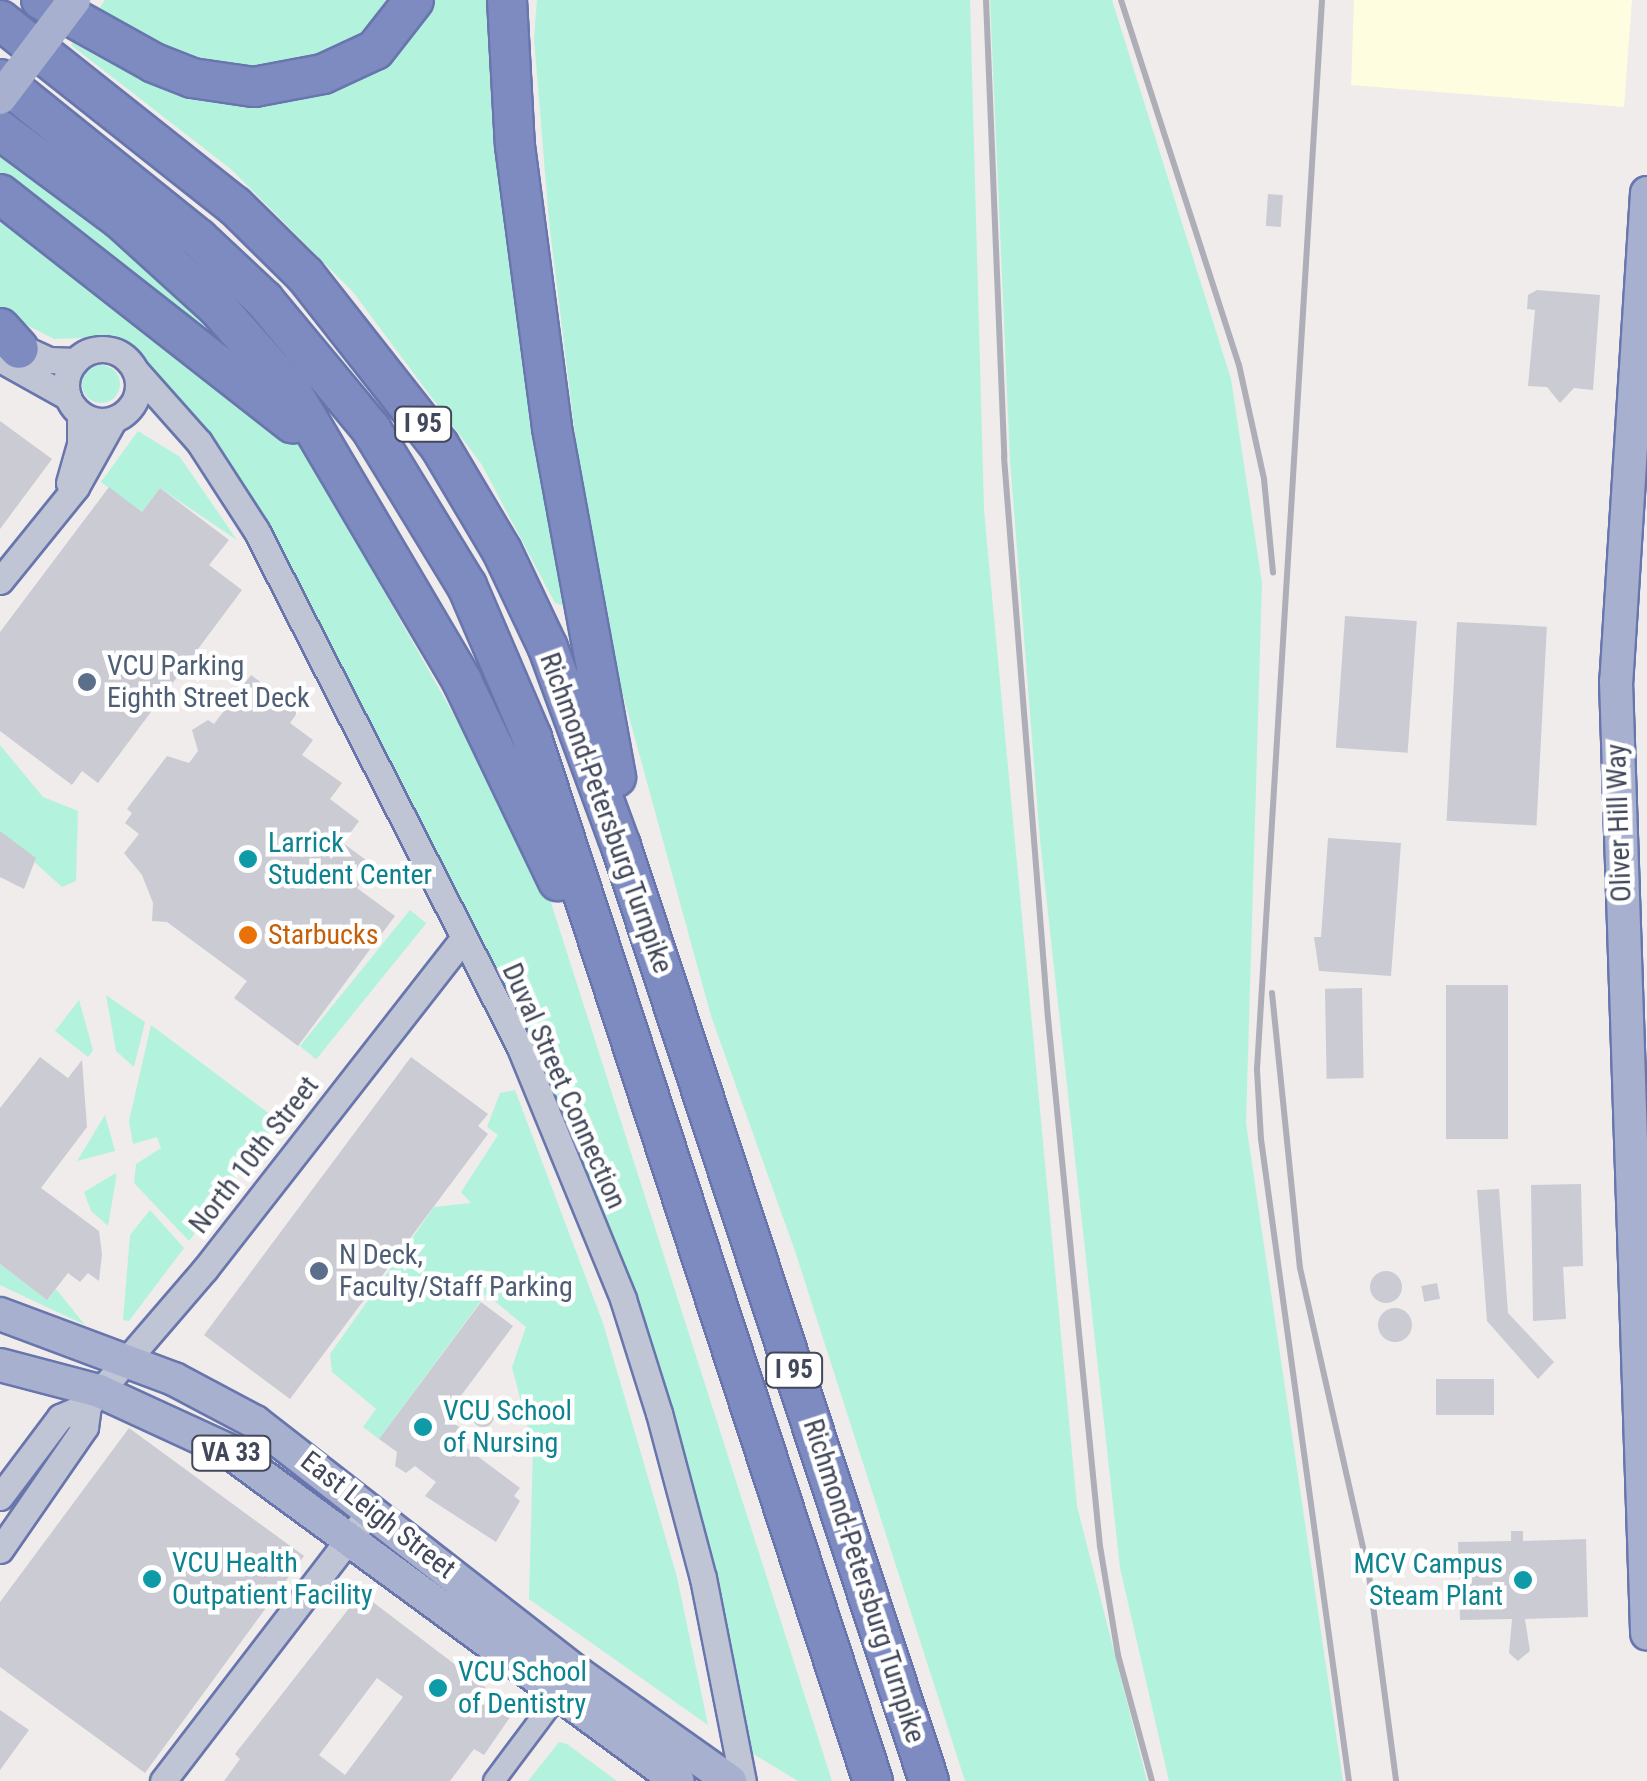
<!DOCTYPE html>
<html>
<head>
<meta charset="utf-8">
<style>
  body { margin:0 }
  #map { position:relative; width:1647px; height:1781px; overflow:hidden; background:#efeceb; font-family:"Roboto Condensed",sans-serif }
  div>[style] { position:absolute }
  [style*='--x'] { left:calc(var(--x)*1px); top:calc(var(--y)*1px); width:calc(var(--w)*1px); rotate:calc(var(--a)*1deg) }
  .commercial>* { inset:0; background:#fefde0 }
  .green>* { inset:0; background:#b3f3dd; transform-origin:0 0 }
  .round { border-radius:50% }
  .building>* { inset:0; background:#cbcbd4; transform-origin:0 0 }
  .roads { filter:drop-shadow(2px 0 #6876ad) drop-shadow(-2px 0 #6876ad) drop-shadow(0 2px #6876ad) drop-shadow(0 -2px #6876ad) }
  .minor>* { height:20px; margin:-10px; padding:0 10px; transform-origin:10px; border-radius:10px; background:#c0c5d5 }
  .tertiary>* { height:25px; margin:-12.5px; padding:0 12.5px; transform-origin:12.5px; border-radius:12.5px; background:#c0c5d5 }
  .tertiary>.ring { margin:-12.5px; padding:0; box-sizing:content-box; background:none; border:25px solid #c0c5d5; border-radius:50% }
  .primary>* { height:32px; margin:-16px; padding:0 16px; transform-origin:16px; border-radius:16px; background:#a7b0ce }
  .motorway>* { height:38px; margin:-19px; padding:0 19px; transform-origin:19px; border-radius:19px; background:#7d8bc1 }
  .rail>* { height:6px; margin:-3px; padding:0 3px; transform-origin:3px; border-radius:3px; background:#adaeb7 }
  .primary-bridge>* { height:32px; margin:-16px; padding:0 16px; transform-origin:16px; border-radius:16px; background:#a7b0ce }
  .dots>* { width:28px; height:28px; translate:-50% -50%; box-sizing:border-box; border:5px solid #fff; border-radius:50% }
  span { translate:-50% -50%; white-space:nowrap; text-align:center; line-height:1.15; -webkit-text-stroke:9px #fff; paint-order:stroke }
  .shield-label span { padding:2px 8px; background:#fff; border:2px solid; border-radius:8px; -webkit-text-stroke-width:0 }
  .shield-label { font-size:25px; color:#42485b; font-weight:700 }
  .service-label { font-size:28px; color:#4e5e75 }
  .left { translate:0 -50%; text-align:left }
  .street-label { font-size:28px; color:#42485b }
  .culture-label { font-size:28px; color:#0d838f }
  .right { translate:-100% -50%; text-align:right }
  .food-label { font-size:28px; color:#c56008 }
</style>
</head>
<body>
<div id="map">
  <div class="commercial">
    <i style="clip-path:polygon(1354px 0,1632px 0,1624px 107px,1351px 85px)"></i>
  </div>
  <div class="green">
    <i style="clip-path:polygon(105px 0,400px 0,393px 15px,333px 59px,224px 73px,94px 16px)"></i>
    <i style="clip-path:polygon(421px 0,498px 0,564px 606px,555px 603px,482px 465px,353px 292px,232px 170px,71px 45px,80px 32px,279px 92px)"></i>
    <i style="clip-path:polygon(537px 0,970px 0,984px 510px,1077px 1506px,1147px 1781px,965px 1781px,795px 1251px,711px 1016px,594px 589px,549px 221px,534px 39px)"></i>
    <i style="clip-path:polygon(990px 0,1112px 0,1231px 379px,1262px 583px,1246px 1123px,1343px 1781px,1169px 1781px,1120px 1568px,1040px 840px,1010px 460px)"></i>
    <i style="clip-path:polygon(0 140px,90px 207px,295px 410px,0 183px)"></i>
    <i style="clip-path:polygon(0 218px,295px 434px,515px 823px,545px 884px,832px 1781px,798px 1781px,750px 1752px,706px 1543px,612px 1235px,533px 1051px,268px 526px,125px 343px,111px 337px,54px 339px,0 311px)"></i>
    <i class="round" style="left:82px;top:365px;width:38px;height:38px"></i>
    <i style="clip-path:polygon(138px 431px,180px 457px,237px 540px,160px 488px,142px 512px,101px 482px)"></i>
    <i style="clip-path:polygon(0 745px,43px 797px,78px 811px,76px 881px,62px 887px,0 831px)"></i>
    <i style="left:410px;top:910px;width:21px;height:175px;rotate:39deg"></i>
    <i style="clip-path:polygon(106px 995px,145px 1022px,134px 1067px,116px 1051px)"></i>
    <i style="clip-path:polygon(79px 1000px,93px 1050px,88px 1057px,55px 1031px)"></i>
    <i style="clip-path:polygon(151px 1025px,279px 1121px,189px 1241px,134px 1183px,136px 1164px,161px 1148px,157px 1137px,133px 1144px,129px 1121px)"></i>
    <i style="clip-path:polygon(515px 1090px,603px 1323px,677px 1577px,708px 1725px,529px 1599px,533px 1448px,512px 1367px,526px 1327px,486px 1294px,379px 1439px,363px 1427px,376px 1409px,332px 1372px,330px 1354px,434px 1207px,471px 1203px,461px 1192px,498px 1135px,487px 1127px,500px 1093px)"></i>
    <i style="clip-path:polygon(105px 1115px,115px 1151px,77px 1161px)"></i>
    <i style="clip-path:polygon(116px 1173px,116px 1179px,108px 1226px,91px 1211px,84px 1192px)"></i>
    <i style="clip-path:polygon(150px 1210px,184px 1248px,129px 1321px,123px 1320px,130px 1235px)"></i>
    <i style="clip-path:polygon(0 1264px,47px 1300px,56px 1289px,85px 1325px,0 1285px)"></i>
    <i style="clip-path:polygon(559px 1742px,567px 1744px,617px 1781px,528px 1781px)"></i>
  </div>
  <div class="building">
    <i style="left:1268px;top:194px;width:15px;height:32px;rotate:4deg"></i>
    <i style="clip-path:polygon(1537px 290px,1600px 295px,1593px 390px,1574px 388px,1560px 403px,1547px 387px,1528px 386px,1535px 310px,1527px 309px,1528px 295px)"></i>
    <i style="clip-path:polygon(0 421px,52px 459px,0 529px)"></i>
    <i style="clip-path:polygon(109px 487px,142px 512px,160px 488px,229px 540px,209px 565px,242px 590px,98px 783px,82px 771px,72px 785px,0 731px,0 632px)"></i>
    <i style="left:1345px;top:616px;width:72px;height:132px;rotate:4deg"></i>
    <i style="left:1457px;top:622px;width:90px;height:199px;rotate:3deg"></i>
    <i style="clip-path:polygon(251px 675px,299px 710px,290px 723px,313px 740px,302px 755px,342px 783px,330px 799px,359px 821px,343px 843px,374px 866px,357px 888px,395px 916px,298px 1046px,234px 998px,247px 981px,167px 922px,152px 921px,153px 903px,142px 875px,124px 853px,139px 834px,125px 823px,132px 813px,127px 809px,167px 756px,189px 763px,198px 751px,192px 730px,208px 720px,214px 724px)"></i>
    <i style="clip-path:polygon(0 831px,36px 858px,24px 889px,0 877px)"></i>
    <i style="clip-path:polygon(1328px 838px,1401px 843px,1391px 976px,1319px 971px,1314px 937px,1321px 937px)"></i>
    <i style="left:1446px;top:985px;width:62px;height:154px"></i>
    <i style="left:1362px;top:988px;width:90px;height:37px;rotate:89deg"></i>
    <i style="clip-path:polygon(40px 1057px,68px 1078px,82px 1060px,87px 1127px,41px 1188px,99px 1231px,102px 1254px,99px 1281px,88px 1273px,80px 1282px,68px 1273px,47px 1300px,0 1264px,0 1108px)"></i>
    <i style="clip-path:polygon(411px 1057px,488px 1114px,478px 1126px,488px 1134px,290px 1399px,204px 1335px)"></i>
    <i style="clip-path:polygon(1581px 1184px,1583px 1266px,1563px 1267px,1566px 1319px,1533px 1321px,1531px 1185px)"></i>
    <i style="clip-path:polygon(1499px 1189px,1508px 1313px,1554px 1362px,1538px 1379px,1487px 1321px,1477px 1190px)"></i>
    <i class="round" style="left:1370px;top:1271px;width:32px;height:32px"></i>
    <i style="left:1437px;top:1283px;width:16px;height:16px;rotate:79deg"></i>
    <i style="clip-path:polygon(481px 1302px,513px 1326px,445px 1417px,472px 1436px,464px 1446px,520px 1488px,514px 1496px,520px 1501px,496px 1542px,425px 1496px,436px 1482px,415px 1466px,406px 1473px,395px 1466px,397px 1452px,379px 1439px)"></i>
    <i class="round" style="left:1378px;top:1308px;width:34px;height:34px"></i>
    <i style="left:1494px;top:1379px;width:36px;height:58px;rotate:90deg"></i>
    <i class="round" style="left:472px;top:1405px;width:22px;height:22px"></i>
    <i style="clip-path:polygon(129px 1428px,304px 1556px,145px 1773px,0 1667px,0 1602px)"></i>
    <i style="clip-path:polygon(1511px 1531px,1523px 1531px,1523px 1541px,1586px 1539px,1588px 1617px,1525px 1619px,1530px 1651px,1518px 1661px,1509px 1653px,1512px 1619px,1460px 1620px,1458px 1542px,1511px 1541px)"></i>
    <i style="clip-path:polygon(evenodd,361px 1593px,515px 1710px,484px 1755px,474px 1749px,450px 1781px,224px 1781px,240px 1759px,235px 1754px,361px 1593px,377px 1678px,403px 1697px,345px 1775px,319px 1755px,377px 1678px)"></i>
    <i style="clip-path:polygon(0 1710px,29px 1730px,0 1770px)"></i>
  </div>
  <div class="roads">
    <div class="minor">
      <i style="--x:494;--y:1781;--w:119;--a:-53.2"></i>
    </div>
    <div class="tertiary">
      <i style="--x:9;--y:342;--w:44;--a:24.2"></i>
      <i style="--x:49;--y:360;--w:26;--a:2"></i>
      <i class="ring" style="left:66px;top:349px;width:47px;height:47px"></i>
      <i style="--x:0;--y:359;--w:78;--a:29.2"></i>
      <i style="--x:135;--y:370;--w:96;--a:48.4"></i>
      <i style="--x:199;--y:442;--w:105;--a:57.1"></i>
      <i style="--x:256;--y:530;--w:578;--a:62.95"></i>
      <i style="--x:519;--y:1045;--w:274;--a:67.7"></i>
      <i style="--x:623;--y:1299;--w:120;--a:72.5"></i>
      <i style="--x:659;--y:1413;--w:171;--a:75.1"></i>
      <i style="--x:703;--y:1578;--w:207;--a:78.9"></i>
      <i style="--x:69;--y:483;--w:41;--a:-74.2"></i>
      <i style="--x:80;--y:444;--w:30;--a:-90"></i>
      <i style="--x:0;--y:581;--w:121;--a:-51"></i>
      <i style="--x:76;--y:487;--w:78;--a:-60.8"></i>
      <i style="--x:0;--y:1497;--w:100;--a:-53.1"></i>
      <i style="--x:60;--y:1417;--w:30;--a:-23"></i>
      <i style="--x:88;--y:1405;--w:179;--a:-49.3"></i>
      <i style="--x:205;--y:1269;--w:420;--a:-52"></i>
      <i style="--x:0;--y:1550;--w:150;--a:-55.4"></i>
      <i style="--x:85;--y:1427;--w:22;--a:-82"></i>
      <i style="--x:163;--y:1781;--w:342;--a:-52.5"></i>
    </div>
    <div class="primary">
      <i style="--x:1647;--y:193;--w:489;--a:93.6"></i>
      <i style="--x:1616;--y:681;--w:953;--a:88.13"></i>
      <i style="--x:0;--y:1314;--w:186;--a:20.5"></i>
      <i style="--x:174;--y:1379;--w:92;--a:28"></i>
      <i style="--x:255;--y:1422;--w:407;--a:37.9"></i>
      <i style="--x:576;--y:1672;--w:189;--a:35.3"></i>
      <i style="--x:0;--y:1365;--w:102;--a:14.7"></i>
      <i style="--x:99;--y:1391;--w:141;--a:24.7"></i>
      <i style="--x:227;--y:1450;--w:559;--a:36.28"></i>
    </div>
    <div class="motorway">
      <i style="--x:41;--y:0;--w:129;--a:29.1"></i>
      <i style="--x:154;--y:63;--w:41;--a:21.5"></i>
      <i style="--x:192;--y:78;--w:63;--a:8.3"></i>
      <i style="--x:254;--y:87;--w:70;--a:-10.7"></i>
      <i style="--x:323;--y:74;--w:57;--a:-24.8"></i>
      <i style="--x:375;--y:50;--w:63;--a:-52"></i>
      <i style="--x:507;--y:0;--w:146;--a:86.9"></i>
      <i style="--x:515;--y:146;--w:284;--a:82.5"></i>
      <i style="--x:552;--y:428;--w:355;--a:79.6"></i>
      <i style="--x:0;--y:20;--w:300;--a:38.4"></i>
      <i style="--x:235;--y:206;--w:98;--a:44.6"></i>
      <i style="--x:305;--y:275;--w:216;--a:51.8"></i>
      <i style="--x:439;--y:445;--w:123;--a:59.3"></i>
      <i style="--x:502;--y:551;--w:107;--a:64.6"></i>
      <i style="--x:548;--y:648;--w:211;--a:69.8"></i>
      <i style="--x:621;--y:846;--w:984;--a:71.77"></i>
      <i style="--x:0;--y:79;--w:255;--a:38.8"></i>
      <i style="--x:199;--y:239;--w:89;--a:43.2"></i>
      <i style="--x:264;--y:300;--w:168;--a:50.3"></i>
      <i style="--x:371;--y:429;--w:184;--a:58.6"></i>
      <i style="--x:467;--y:586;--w:165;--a:66.8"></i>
      <i style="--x:532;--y:738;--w:1097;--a:71.9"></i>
      <i style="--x:0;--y:130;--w:149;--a:36.6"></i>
      <i style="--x:120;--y:219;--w:132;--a:42.2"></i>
      <i style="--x:218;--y:308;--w:112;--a:48.6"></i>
      <i style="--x:292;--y:392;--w:335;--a:59.5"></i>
      <i style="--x:462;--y:681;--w:222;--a:64.4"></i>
      <i style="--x:0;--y:194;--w:372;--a:38.1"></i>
      <i style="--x:0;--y:328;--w:28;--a:48"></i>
    </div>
  </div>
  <div class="rail">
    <i style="--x:986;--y:0;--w:457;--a:87.7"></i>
    <i style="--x:1004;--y:457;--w:563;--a:85.52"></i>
    <i style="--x:1048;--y:1018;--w:531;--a:84.38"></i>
    <i style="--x:1100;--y:1546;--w:110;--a:80.6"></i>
    <i style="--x:1118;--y:1655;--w:131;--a:74.9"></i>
    <i style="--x:1121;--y:0;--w:384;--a:72.1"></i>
    <i style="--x:1239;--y:365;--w:117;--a:77.6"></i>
    <i style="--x:1264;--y:479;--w:94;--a:84.5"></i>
    <i style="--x:1322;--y:0;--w:1072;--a:93.48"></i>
    <i style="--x:1257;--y:1070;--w:69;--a:86.7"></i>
    <i style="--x:1261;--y:1139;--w:648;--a:82.2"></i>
    <i style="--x:1272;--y:993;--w:276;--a:84.2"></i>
    <i style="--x:1300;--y:1268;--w:315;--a:77.3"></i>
    <i style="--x:1369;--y:1575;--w:208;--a:82.5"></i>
  </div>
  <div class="primary-bridge">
    <i style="--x:0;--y:98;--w:123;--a:-52.9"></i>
  </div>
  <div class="dots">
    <i style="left:87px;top:682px;background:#5c6f8a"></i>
    <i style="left:248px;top:859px;background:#0f9aa8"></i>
    <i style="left:248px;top:935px;background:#e8710a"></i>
    <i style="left:319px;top:1271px;background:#5c6f8a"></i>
    <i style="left:423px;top:1427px;background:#0f9aa8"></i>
    <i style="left:152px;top:1579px;background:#0f9aa8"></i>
    <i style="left:1523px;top:1580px;background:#0f9aa8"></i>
    <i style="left:438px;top:1688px;background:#0f9aa8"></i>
  </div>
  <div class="shield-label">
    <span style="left:423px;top:424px">I 95</span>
    <span style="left:794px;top:1370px">I 95</span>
    <span style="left:231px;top:1453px">VA 33</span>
  </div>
  <div class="service-label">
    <span class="left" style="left:107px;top:682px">VCU Parking<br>Eighth Street Deck</span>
    <span class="left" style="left:339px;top:1271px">N Deck,<br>Faculty/Staff Parking</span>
  </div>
  <div class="street-label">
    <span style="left:606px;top:813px;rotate:70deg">Richmond-Petersburg Turnpike</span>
    <span style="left:1619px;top:823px;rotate:-92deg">Oliver Hill Way</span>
    <span style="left:564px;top:1086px;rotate:66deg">Duval Street Connection</span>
    <span style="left:254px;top:1155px;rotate:-52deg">North 10th Street</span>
    <span style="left:378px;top:1515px;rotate:38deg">East Leigh Street</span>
    <span style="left:864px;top:1581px;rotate:72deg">Richmond-Petersburg Turnpike</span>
  </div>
  <div class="culture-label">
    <span class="left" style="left:268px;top:859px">Larrick<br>Student Center</span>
    <span class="left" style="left:443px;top:1427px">VCU School<br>of Nursing</span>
    <span class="left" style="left:172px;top:1579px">VCU Health<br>Outpatient Facility</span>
    <span class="right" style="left:1503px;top:1580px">MCV Campus<br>Steam Plant</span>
    <span class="left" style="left:458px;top:1688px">VCU School<br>of Dentistry</span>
  </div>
  <div class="food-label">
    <span class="left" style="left:268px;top:935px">Starbucks</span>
  </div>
</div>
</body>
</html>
